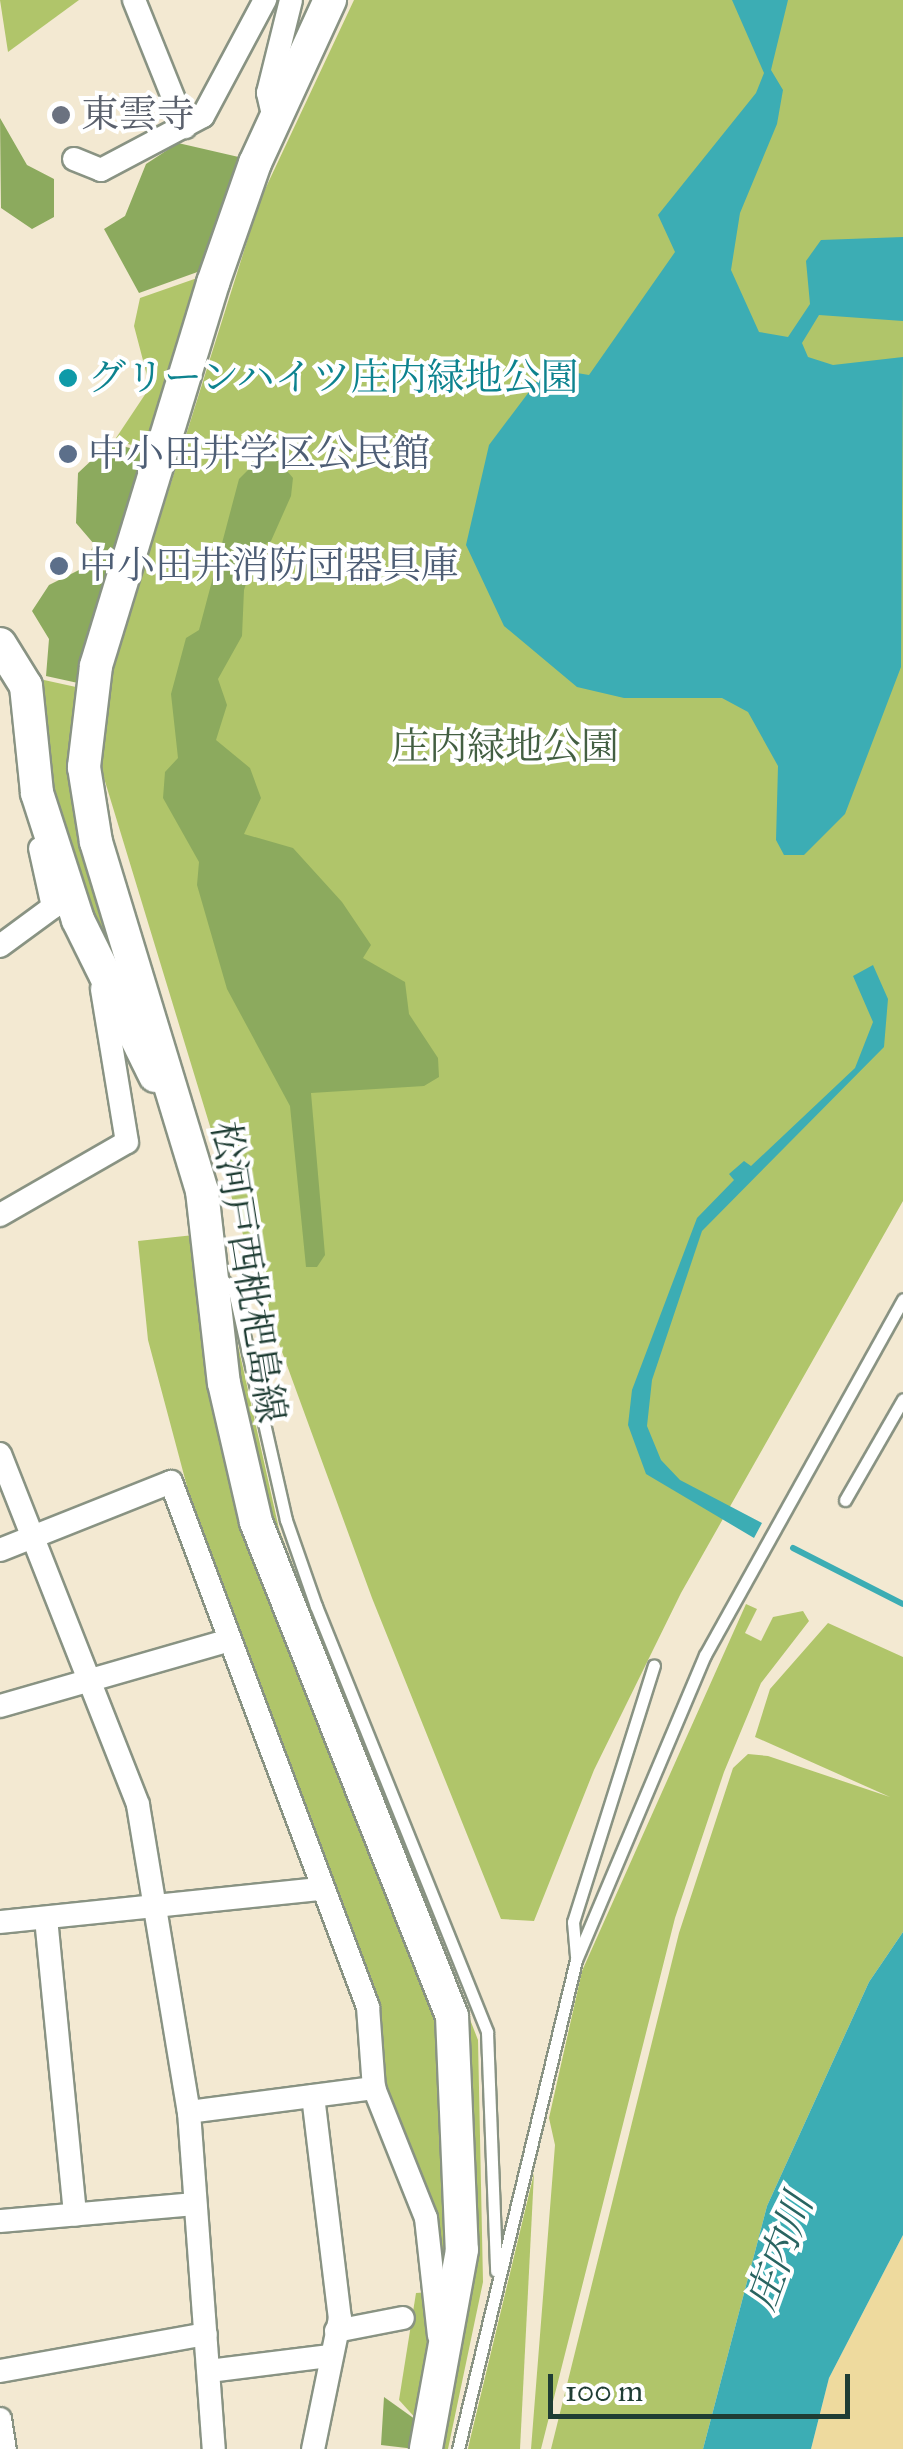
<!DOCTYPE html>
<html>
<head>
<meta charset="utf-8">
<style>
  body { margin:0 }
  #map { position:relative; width:903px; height:2449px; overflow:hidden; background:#f3e9d2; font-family:"IM FELL Great Primer","Noto Serif JP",serif }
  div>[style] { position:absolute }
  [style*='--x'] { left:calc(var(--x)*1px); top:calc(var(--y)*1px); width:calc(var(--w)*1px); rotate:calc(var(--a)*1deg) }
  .green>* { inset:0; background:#b0c56a }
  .forest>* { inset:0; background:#8caa5e }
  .sand>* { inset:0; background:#eeda9e }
  .water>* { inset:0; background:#3cadb4 }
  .stream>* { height:6px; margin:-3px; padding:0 3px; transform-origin:3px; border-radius:3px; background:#3cadb4 }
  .roads { filter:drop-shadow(2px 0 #899383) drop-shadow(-2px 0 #899383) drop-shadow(0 2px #899383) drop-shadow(0 -2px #899383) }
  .service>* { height:11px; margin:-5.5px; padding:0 5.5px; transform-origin:5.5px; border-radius:5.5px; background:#fff }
  .minor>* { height:22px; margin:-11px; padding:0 11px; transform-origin:11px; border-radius:11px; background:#fff }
  .secondary>* { height:32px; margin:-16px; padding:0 16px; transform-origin:16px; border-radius:16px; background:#fff }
  .dots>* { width:28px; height:28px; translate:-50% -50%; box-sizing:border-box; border:5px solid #fff; border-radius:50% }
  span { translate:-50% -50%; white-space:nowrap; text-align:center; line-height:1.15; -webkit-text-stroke:8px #fff; paint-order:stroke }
  .worship-label { font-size:38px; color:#5b616d }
  .left { translate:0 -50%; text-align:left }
  .culture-label { font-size:38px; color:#0d838f }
  .service-label { font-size:38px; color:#4e5e75 }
  .park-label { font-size:38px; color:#435f42 }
  .street-label { font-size:38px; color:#1f3d34 }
  .water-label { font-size:40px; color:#296461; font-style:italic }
  .scale { position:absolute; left:548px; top:2374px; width:302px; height:45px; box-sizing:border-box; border:5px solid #1f3d34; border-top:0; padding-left:12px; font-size:30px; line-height:35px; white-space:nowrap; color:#1f3d34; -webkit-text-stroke:8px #fff; paint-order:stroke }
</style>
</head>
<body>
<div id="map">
  <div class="green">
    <i style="clip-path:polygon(0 0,79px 0,8px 52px)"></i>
    <i style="clip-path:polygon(354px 0,903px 0,903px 1201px,681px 1593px,594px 1770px,534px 1921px,501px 1919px,372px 1598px,262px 1297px,100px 765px,114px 664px,260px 200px)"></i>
    <i style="clip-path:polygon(203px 276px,150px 449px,114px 441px,150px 387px,134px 326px,140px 298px)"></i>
    <i style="clip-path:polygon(44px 680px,76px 687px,70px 760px,127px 980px,120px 983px,60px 836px,37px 688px)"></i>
    <i style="clip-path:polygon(194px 1235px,266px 1577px,437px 2011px,449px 2246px,442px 2306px,394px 2119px,201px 1539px,148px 1340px,138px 1241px)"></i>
    <i style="clip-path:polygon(229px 1305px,279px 1529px,478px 2040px,483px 2282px,448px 2449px,437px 2449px,469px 2048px,272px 1531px,252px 1464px)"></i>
    <i style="clip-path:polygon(746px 1604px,757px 1609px,745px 1633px,761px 1641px,773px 1617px,803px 1611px,809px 1621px,761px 1683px,724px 1772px,675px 1918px,541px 2449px,531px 2449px,555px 2145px,549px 2118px,582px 1971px)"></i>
    <i style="clip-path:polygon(828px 1623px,903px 1657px,903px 1932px,869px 1982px,767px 2206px,703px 2449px,551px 2449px,679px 1933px,733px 1768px,748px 1754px,768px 1756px,890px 1797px,755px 1737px,770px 1689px)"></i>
    <i style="clip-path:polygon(534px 2173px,520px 2449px,468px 2449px,469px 2444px)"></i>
    <i style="clip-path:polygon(430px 2292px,434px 2343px,419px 2422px,399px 2400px,416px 2293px)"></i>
  </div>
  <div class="forest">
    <i style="clip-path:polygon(0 118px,27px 165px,54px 179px,54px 217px,32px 229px,1px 208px)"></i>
    <i style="clip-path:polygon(178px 143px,243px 158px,203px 270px,139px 293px,104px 229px,125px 216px,146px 164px)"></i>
    <i style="clip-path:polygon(110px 443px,150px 453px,78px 683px,46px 676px,49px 639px,32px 611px,49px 585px,83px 568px,94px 544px,76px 523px,78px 473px)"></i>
    <i style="clip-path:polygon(278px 460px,293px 478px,291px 496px,271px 541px,257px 549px,244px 590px,242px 636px,218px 679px,227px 705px,216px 740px,250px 768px,261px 798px,244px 834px,293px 848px,342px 902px,371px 945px,363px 958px,405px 982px,409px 1014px,438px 1058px,439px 1077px,424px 1086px,311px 1093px,325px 1255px,317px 1267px,306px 1267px,290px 1106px,227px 989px,197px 885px,199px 862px,163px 798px,165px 772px,178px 758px,171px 694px,186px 638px,199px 630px,239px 479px,256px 462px)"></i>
    <i style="clip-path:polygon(384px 2397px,419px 2422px,415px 2449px,381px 2445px)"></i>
  </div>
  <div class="sand">
    <i style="clip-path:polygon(903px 2235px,903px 2449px,811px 2449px,829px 2378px)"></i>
  </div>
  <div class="water">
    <i style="clip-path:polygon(732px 0,788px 0,771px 70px,783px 90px,777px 124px,740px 213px,731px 270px,759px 332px,788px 337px,810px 304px,806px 261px,821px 240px,903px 237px,903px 321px,819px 315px,802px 343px,808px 357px,833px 365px,903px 357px,901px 667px,845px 814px,804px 855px,784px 855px,776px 840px,778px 766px,748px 712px,722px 698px,624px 698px,577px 687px,504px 626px,466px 545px,489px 445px,547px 368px,589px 375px,675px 252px,658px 215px,756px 93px,764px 73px)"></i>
    <i style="clip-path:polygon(873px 965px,888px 999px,884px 1047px,702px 1231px,652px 1380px,647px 1426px,661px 1460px,680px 1480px,762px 1523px,754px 1538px,646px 1474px,628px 1425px,632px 1390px,697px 1218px,734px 1180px,729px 1174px,744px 1161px,751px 1166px,855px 1068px,873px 1022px,853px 976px)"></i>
    <i style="clip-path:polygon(903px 1932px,903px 2235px,829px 2378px,811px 2449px,703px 2449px,767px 2206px,869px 1982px)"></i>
  </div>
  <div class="stream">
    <i style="--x:793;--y:1548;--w:123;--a:27"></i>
  </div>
  <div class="roads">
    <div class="service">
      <i style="--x:219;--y:1276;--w:21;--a:45"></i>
      <i style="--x:234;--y:1291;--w:235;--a:77.2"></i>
      <i style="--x:286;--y:1520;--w:91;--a:70.8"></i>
      <i style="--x:316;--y:1606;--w:459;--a:68.1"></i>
      <i style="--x:487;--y:2032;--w:239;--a:87.8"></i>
      <i style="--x:845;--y:1500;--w:116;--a:-60.1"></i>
      <i style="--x:576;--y:1956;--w:34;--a:-95"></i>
      <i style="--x:573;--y:1922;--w:269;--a:-72.5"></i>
      <i style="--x:458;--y:2449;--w:503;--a:-76.43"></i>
      <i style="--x:576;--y:1960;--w:331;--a:-67.1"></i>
      <i style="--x:705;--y:1655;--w:407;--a:-60.9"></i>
    </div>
    <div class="minor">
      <i style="--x:134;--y:0;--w:137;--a:68.1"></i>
      <i style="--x:274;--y:119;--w:27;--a:-103"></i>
      <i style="--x:268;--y:93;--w:96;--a:-76.1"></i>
      <i style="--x:74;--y:159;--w:29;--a:22"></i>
      <i style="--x:101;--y:170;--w:115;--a:-27.9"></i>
      <i style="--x:203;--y:116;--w:132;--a:-61.9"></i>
      <i style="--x:0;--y:946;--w:66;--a:-36.3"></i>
      <i style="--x:53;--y:907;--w:60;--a:-102.4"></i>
      <i style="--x:0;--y:1215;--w:146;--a:-29.9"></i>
      <i style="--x:127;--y:1142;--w:155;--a:-99.3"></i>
      <i style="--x:0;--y:1454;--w:377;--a:68.5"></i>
      <i style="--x:138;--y:1805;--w:311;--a:80.6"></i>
      <i style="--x:189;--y:2112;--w:338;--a:85.8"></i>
      <i style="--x:0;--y:1550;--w:184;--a:-21.7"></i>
      <i style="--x:171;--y:1482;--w:561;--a:69.43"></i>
      <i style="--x:368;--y:2007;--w:81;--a:85.8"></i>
      <i style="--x:374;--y:2088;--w:140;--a:68.2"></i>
      <i style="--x:426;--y:2218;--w:118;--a:83.7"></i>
      <i style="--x:0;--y:1706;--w:235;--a:-16"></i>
      <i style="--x:46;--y:1918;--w:298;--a:84.4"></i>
      <i style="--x:0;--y:1922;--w:322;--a:-5.9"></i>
      <i style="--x:313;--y:2096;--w:224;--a:83.1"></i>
      <i style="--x:340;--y:2318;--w:134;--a:101.6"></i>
      <i style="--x:189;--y:2112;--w:187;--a:-7.4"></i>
      <i style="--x:0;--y:2221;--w:196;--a:-5"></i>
      <i style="--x:336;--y:2331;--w:68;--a:-11"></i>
      <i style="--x:0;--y:2371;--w:209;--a:-10.2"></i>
      <i style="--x:209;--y:2371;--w:122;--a:-7.1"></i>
      <i style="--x:0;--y:2419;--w:30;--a:81"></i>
    </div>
    <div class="secondary">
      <i style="--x:330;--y:0;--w:179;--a:114.7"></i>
      <i style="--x:255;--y:163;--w:127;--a:109.3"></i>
      <i style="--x:213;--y:283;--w:400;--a:107"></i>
      <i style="--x:96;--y:666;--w:102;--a:96.8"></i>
      <i style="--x:84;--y:767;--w:76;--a:80.9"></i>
      <i style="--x:96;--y:842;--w:365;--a:73.1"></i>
      <i style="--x:202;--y:1191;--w:193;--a:83.5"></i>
      <i style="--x:224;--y:1383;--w:143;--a:77"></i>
      <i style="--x:256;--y:1522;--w:531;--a:68.36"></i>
      <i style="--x:452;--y:2016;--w:234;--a:87.6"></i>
      <i style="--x:462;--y:2250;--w:202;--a:100.3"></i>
      <i style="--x:0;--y:644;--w:49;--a:58.2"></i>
      <i style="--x:26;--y:686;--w:108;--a:84.1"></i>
      <i style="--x:37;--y:793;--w:133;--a:72.1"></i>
      <i style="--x:78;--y:920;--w:174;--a:63.7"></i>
    </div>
  </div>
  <div class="dots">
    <i style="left:61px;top:115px;background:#6b7280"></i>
    <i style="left:68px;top:378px;background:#0f9aa8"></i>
    <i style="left:68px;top:454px;background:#5c6f8a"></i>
    <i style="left:59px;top:566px;background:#5c6f8a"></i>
  </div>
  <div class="worship-label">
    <span class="left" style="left:81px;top:115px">東雲寺</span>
  </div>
  <div class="culture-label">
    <span class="left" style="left:88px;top:378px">グリーンハイツ庄内緑地公園</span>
  </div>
  <div class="service-label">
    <span class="left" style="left:88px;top:454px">中小田井学区公民館</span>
    <span class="left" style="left:79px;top:566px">中小田井消防団器具庫</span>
  </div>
  <div class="park-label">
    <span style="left:505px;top:747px">庄内緑地公園</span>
  </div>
  <div class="street-label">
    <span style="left:248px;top:1272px;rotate:81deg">松河戸西枇杷島線</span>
  </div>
  <div class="water-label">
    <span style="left:780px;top:2252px;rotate:-70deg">庄内川</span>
  </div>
  <div class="scale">100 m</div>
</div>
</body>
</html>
